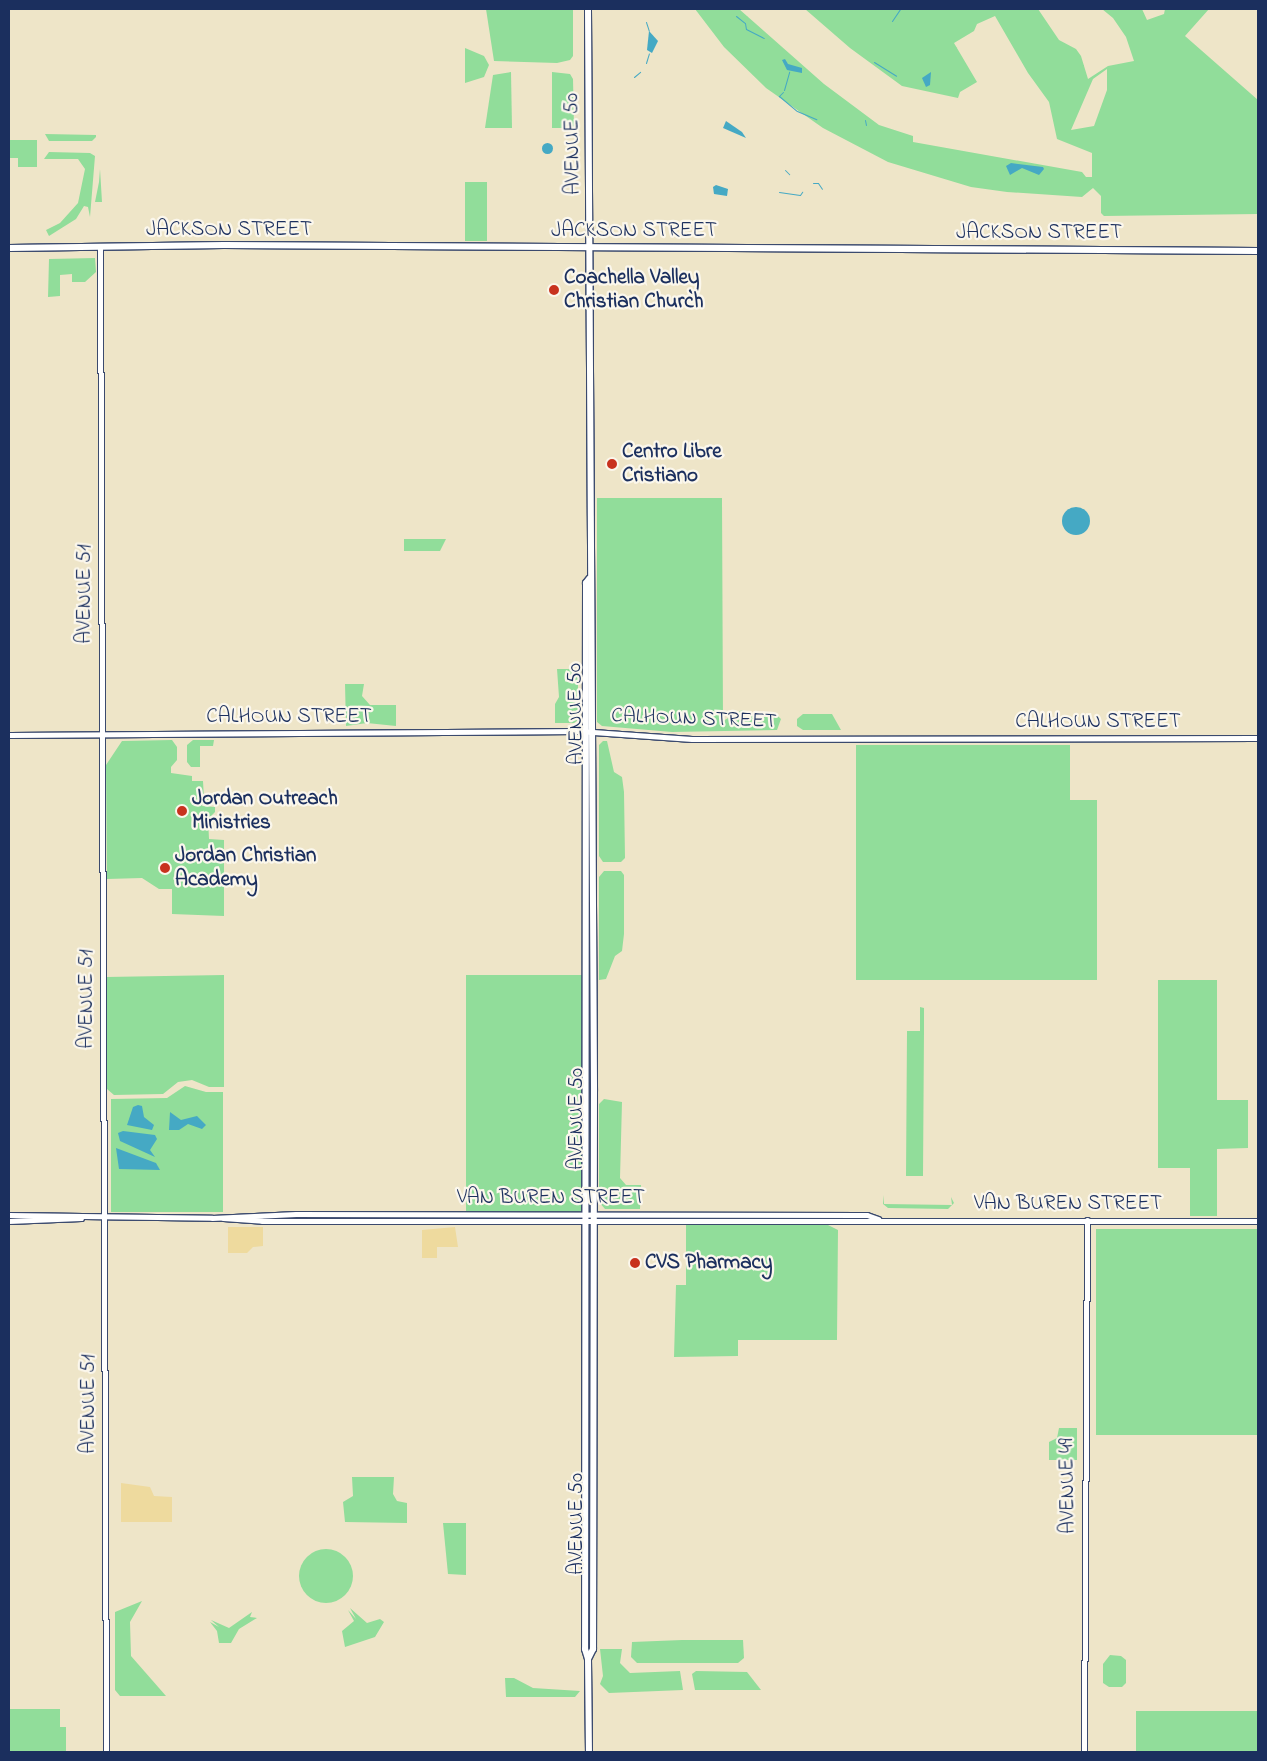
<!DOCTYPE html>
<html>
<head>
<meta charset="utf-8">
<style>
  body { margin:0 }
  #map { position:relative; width:1267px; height:1761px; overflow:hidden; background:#eee5c8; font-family:"Indie Flower",sans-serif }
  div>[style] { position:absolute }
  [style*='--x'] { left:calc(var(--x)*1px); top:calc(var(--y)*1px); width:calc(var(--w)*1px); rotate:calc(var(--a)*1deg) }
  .green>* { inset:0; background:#91dd9a; transform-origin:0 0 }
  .round { border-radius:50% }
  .sand>* { inset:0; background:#eeda9e }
  .water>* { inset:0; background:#45a9c4 }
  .stream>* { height:1px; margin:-0.5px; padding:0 0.5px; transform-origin:0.5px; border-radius:0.5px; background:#45a9c4 }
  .roads { filter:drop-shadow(1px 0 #3b4a6e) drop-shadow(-1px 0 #3b4a6e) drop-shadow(0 1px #3b4a6e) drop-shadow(0 -1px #3b4a6e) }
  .minor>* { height:5px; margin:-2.5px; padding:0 2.5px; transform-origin:2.5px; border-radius:2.5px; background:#fff }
  .major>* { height:6px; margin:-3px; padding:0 3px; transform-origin:3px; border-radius:3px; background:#fff }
  .dots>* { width:14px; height:14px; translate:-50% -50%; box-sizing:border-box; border:2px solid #fbf7ec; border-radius:50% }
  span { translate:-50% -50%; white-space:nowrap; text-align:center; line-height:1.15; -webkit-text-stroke:4.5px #fbf7ec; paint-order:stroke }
  .street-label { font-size:21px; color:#1b2f5e }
  .poi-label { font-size:21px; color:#1b2f5e; font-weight:700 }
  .left { translate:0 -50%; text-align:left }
  .frame { position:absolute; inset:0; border:10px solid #1b2f5e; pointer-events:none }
</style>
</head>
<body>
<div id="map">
  <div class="green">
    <i style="clip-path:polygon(486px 9px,573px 9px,573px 56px,570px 60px,557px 63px,494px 61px)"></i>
    <i style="clip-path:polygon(evenodd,695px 9px,739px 9px,824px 84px,879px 125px,913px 136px,913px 142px,1082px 172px,1086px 177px,1092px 177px,1092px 153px,1057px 139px,1049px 102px,1028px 73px,995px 16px,977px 24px,974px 31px,954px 43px,977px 82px,960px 92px,958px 98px,902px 86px,850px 48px,805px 9px,1038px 9px,1059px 40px,1076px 49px,1081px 56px,1088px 79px,1108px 66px,1134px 61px,1126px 37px,1113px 18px,1102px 9px,1142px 9px,1147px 20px,1164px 14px,1165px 9px,1209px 9px,1185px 36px,1258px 100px,1258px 214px,1104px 216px,1101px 213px,1101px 196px,1093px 188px,1082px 197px,1007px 192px,971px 187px,888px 162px,823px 128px,766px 88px,724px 47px,695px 9px,1107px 69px,1107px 90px,1094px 126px,1071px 130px,1093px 79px,1107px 69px)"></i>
    <i style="clip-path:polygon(465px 48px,484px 56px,489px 65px,484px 77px,465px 83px)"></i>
    <i style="clip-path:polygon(511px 72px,512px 128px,485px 128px,493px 75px)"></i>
    <i style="clip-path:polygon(552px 72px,570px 74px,573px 79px,574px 128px,552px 128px)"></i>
    <i style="clip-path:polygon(45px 134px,96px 135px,96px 137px,92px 141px,49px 141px)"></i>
    <i style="clip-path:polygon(9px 140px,37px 140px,37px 167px,18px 167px,18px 158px,9px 158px)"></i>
    <i style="clip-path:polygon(49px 152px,90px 153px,95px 156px,90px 217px,88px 207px,84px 206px,76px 219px,49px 236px,46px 230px,60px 223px,78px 203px,85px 169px,78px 159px,44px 159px)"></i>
    <i style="clip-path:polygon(100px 169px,102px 202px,95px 202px,99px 182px)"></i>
    <i style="left:465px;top:182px;width:22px;height:59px"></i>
    <i style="clip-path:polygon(95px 258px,96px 272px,85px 282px,72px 282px,72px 274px,60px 275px,60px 296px,48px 297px,49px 259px)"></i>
    <i style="clip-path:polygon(597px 498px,722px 498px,723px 721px,742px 710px,751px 716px,776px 714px,781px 719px,777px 730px,672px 732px,602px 726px,597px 722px)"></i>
    <i style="clip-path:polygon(404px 539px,446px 539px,440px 551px,404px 551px)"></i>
    <i style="clip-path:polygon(557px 669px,578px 669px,578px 720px,574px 723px,555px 723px,555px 704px,559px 697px)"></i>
    <i style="clip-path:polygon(345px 684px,364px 684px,362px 696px,370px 705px,396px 705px,396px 726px,367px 723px,346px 726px)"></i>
    <i style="clip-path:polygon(803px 714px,832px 714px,841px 730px,803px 730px,797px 726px,797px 719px)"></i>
    <i style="clip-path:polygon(172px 740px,177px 747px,177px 760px,171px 767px,171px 773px,192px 776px,192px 781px,203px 781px,204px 799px,214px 797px,213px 802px,203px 803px,202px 806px,215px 807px,215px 812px,208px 819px,209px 839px,224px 840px,224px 916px,172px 914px,172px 889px,159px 889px,142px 878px,107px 879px,106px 765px,122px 741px)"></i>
    <i style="clip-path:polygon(193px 740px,214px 740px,213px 746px,200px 746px,200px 767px,191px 767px,187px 762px,187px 745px)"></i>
    <i style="clip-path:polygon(603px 741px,607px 741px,614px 772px,622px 777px,624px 792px,625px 858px,621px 862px,603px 862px,599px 856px,599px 745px)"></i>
    <i style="clip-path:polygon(856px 745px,1070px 745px,1070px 800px,1097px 800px,1097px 980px,856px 980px)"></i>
    <i style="clip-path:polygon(604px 871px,621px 871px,624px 875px,624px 934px,622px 951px,615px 956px,606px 979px,599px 980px,599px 877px)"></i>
    <i style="clip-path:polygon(224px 975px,224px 1087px,209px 1087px,192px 1080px,178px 1082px,163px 1094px,114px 1095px,107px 1089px,106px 977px)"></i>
    <i style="left:466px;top:975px;width:118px;height:237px"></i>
    <i style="clip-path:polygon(1158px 980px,1217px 980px,1217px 1100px,1248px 1100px,1248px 1148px,1217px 1149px,1217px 1216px,1190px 1216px,1190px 1168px,1158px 1168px)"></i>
    <i style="clip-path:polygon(920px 1007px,924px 1008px,924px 1031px,923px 1176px,906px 1176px,907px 1031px,920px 1031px)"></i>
    <i style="clip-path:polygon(185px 1086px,206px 1092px,223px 1092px,223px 1212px,111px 1212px,111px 1099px,167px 1098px)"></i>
    <i style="clip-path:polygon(604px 1099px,622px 1102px,620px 1178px,626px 1185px,641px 1185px,640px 1209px,605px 1209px,599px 1202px,599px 1104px)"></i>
    <i style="clip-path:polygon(883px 1195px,884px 1204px,952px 1205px,951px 1197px,954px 1203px,948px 1209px,888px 1208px,883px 1204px)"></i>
    <i style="clip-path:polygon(686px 1224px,828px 1225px,838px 1230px,837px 1340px,738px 1340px,738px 1356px,674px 1357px,676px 1285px,686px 1285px)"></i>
    <i style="left:1096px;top:1229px;width:162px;height:206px"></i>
    <i style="clip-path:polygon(1059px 1428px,1077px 1428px,1077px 1460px,1049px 1460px,1049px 1442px,1057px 1438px)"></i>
    <i style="clip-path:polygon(352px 1477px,394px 1477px,393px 1494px,397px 1501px,407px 1503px,407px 1523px,345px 1522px,343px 1502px,353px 1496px)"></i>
    <i style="clip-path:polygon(443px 1523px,466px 1523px,466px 1575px,448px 1574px)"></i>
    <i class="round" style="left:299px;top:1549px;width:54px;height:54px"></i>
    <i style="clip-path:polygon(142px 1601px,130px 1622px,131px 1656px,166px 1696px,120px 1696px,115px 1690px,115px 1612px)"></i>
    <i style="clip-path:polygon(350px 1608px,367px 1623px,380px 1619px,384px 1622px,375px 1637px,345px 1647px,342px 1631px,354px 1621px,348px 1610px,356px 1619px)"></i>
    <i style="clip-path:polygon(252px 1612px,250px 1617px,257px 1618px,239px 1629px,231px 1643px,219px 1643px,217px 1631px,210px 1622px,219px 1627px,211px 1620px,229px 1628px)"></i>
    <i style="clip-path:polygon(682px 1640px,743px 1640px,744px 1658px,738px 1663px,637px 1663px,631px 1657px,632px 1642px)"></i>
    <i style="clip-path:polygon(600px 1649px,622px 1649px,620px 1663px,630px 1673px,680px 1671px,683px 1690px,609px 1693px,600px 1684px,603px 1676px)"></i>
    <i style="clip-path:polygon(1110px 1655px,1121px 1656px,1126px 1660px,1126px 1683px,1122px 1687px,1109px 1687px,1103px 1683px,1103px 1664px)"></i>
    <i style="clip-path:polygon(696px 1671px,747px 1672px,761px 1690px,695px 1690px,692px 1674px)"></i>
    <i style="clip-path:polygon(505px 1678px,514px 1678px,533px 1688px,580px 1691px,575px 1697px,506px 1697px)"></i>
    <i style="clip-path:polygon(9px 1709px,60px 1709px,60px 1727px,66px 1727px,66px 1752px,9px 1752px)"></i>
    <i style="left:1136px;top:1711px;width:122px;height:41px"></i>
  </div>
  <div class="sand">
    <i style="clip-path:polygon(228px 1227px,263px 1227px,263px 1246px,253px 1247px,247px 1253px,228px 1253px)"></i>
    <i style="clip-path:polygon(455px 1227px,458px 1247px,437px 1247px,437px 1258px,422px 1258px,422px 1230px)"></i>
    <i style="clip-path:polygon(121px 1483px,150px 1487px,154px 1496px,172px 1497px,172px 1522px,121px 1522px)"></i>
  </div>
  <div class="water">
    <i style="clip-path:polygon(649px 31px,658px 41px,652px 53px,647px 50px)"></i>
    <i style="clip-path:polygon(785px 59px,788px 64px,802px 68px,802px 73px,787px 70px,782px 60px)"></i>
    <i style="clip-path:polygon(931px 72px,930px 85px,926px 87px,922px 78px)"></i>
    <i style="clip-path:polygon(726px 121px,742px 132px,746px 138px,723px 128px)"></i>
    <i class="round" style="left:541.5px;top:142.5px;width:11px;height:11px"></i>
    <i style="clip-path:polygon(1011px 163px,1043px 167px,1044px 169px,1039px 175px,1022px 168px,1010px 175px,1006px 166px)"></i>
    <i style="clip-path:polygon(716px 185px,728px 189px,727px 196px,714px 194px,713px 187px)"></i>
    <i class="round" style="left:1062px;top:507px;width:28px;height:28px"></i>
    <i style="clip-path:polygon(138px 1105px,142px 1106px,144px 1117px,154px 1125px,152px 1130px,127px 1125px,133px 1107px)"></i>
    <i style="clip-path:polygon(170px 1112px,181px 1120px,197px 1116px,206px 1125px,202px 1129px,188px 1124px,179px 1130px,169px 1130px)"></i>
    <i style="clip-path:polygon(123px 1131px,155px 1135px,157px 1139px,150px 1150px,155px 1157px,120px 1141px,118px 1133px)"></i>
    <i style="clip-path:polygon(116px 1148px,156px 1163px,160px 1170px,119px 1169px)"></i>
  </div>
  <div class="stream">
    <i style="--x:736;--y:16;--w:11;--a:38"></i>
    <i style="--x:745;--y:23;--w:6;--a:81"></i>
    <i style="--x:746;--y:29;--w:20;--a:27"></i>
    <i style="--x:892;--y:21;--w:14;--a:-56"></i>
    <i style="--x:646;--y:22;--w:9;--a:72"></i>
    <i style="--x:874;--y:62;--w:26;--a:32"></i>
    <i style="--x:646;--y:63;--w:10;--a:-73"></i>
    <i style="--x:634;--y:77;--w:8;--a:-40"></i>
    <i style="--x:784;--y:90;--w:19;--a:-74"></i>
    <i style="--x:783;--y:92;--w:6;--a:135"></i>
    <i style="--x:779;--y:96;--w:23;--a:40"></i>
    <i style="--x:797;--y:111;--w:21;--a:23"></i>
    <i style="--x:865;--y:120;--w:5;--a:79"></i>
    <i style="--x:785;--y:170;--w:6;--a:45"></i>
    <i style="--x:813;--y:183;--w:5;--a:0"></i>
    <i style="--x:818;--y:183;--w:7;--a:56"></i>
    <i style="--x:779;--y:192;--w:21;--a:8"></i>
    <i style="--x:800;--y:195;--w:4;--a:-56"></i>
  </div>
  <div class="roads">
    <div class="minor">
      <i style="--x:100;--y:246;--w:1506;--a:89.77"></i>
      <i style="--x:9;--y:735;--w:570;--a:-0.4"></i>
      <i style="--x:579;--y:731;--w:113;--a:4"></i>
      <i style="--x:692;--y:739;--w:566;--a:-0.1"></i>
      <i style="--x:9;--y:1215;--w:203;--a:0.8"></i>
      <i style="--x:212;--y:1218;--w:84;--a:-2.7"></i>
      <i style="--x:296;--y:1214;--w:571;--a:0.1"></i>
      <i style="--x:867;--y:1215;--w:12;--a:20"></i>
      <i style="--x:223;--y:1218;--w:39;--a:4"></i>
      <i style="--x:262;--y:1221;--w:996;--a:0"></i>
      <i style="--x:9;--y:1221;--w:72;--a:-2.4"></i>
      <i style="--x:1084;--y:1752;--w:532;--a:-89.68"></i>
    </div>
    <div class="major">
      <i style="--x:588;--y:9;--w:1082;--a:89.68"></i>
      <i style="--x:594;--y:1091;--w:558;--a:90.1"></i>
      <i style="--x:593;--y:1649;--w:11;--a:117"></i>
      <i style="--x:9;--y:248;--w:215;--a:-0.8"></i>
      <i style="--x:224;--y:245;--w:1034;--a:0.33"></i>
      <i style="--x:589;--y:579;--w:5;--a:127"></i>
      <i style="--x:586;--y:583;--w:1066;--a:90.05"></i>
      <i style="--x:585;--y:1649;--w:10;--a:73"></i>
      <i style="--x:588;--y:1659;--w:93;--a:89.4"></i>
    </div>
  </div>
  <div class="dots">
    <i style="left:554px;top:290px;background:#c8321e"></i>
    <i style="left:612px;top:464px;background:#c8321e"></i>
    <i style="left:182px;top:811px;background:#c8321e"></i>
    <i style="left:165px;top:868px;background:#c8321e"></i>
    <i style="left:635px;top:1263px;background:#c8321e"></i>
  </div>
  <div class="street-label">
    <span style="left:573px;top:144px;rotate:-91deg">AVENUE 50</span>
    <span style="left:229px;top:230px">JACKSON STREET</span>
    <span style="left:634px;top:231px">JACKSON STREET</span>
    <span style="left:1039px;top:233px">JACKSON STREET</span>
    <span style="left:85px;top:594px;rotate:-90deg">AVENUE 51</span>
    <span style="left:576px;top:714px;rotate:-91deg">AVENUE 50</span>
    <span style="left:289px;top:717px">CALHOUN STREET</span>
    <span style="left:694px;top:719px;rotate:2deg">CALHOUN STREET</span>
    <span style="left:1098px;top:722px">CALHOUN STREET</span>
    <span style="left:87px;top:999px;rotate:-90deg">AVENUE 51</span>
    <span style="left:577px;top:1119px;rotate:-90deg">AVENUE 50</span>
    <span style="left:551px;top:1198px">VAN BUREN STREET</span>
    <span style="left:1068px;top:1204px">VAN BUREN STREET</span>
    <span style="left:89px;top:1404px;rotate:-90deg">AVENUE 51</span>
    <span style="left:1068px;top:1486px;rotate:-91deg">AVENUE 49</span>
    <span style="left:577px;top:1524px;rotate:-90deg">AVENUE 50</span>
  </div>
  <div class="poi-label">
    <span class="left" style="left:564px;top:290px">Coachella Valley<br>Christian Church</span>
    <span class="left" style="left:622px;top:464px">Centro Libre<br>Cristiano</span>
    <span class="left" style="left:192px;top:811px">Jordan Outreach<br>Ministries</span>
    <span class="left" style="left:175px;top:868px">Jordan Christian<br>Academy</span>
    <span class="left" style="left:645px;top:1263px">CVS Pharmacy</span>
  </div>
  <div class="frame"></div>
</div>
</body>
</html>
